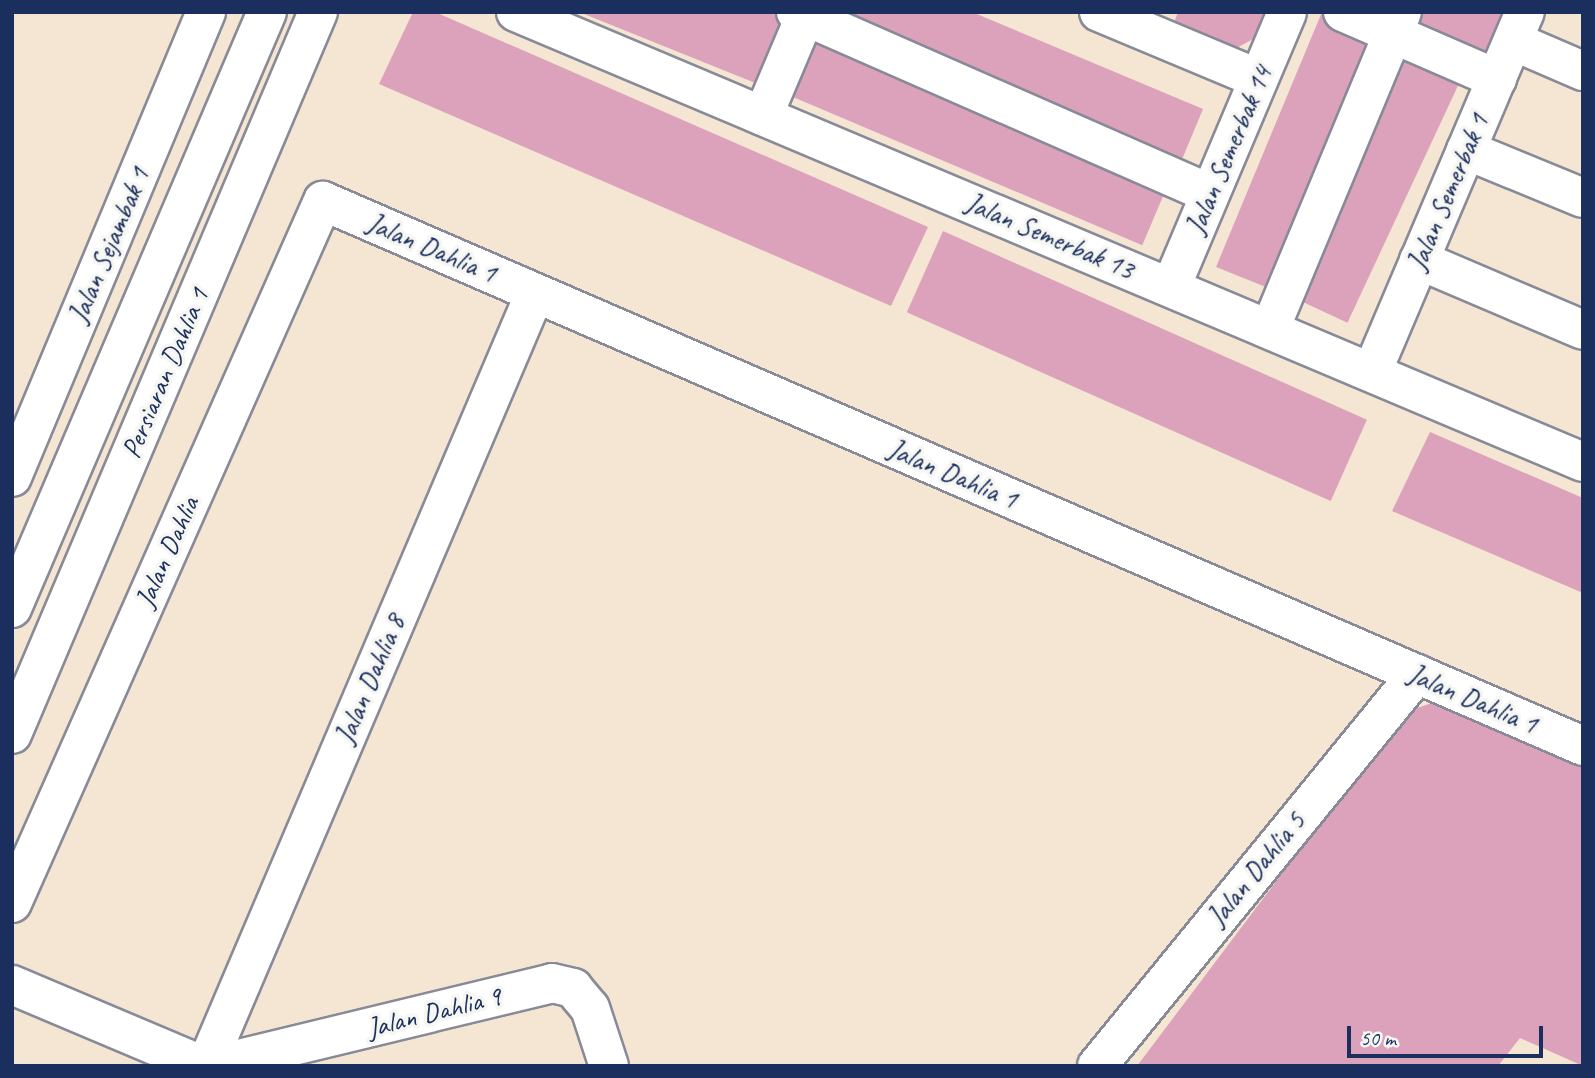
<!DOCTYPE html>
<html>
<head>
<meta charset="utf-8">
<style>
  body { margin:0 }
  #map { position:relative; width:1595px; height:1078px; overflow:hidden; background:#f4e6d2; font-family:Caveat,sans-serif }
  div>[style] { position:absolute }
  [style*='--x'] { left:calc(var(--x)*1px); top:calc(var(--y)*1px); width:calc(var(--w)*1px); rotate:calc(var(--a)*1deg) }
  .building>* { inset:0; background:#dca2bb; transform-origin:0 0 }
  .roads { filter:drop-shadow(2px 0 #888a98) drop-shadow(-2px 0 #888a98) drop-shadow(0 2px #888a98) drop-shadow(0 -2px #888a98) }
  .minor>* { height:38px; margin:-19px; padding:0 19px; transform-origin:19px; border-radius:19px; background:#fff }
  span { translate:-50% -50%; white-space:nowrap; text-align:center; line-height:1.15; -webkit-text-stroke:7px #f6f6f2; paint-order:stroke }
  .street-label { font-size:28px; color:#1b2f5e }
  .frame { position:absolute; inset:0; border:14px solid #1b2f5e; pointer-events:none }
  .scale { position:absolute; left:1347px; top:1026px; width:196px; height:32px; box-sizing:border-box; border:4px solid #1b2f5e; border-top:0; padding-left:9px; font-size:21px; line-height:24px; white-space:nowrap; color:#1b2f5e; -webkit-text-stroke:5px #f6f6f2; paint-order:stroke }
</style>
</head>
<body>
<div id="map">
  <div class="building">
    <i style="clip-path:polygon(413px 12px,435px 12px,928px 227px,891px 306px,379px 84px)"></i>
    <i style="clip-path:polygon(579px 12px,775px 12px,793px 19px,765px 87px)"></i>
    <i style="clip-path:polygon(813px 12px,972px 12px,1203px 109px,1178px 169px)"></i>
    <i style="clip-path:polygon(1178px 12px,1267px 12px,1257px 37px,1229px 52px,1172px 28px)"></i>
    <i style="clip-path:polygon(1322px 12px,1330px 12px,1387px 36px,1281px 293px,1216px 267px)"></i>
    <i style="clip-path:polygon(1421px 12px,1504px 12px,1486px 56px,1415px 26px)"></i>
    <i style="left:808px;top:37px;width:389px;height:61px;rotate:23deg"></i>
    <i style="left:1407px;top:46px;width:63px;height:276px;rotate:25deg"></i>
    <i style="left:943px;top:231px;width:464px;height:89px;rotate:24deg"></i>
    <i style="clip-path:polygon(1430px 432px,1583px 498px,1583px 593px,1392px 511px)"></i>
    <i style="clip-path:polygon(1452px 696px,1583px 754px,1583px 1066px,1520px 1038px,1498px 1066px,1137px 1066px,1403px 713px)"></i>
  </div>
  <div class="roads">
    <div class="minor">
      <i style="--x:516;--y:12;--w:1158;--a:22.87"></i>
      <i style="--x:796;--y:12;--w:452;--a:23.7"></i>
      <i style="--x:1099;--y:12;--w:173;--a:22.7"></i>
      <i style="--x:1343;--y:12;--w:168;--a:23.5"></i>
      <i style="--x:1513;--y:41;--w:76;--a:23.2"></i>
      <i style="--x:763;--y:116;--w:113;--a:-67.1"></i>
      <i style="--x:1466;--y:150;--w:126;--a:22.3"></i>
      <i style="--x:1419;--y:260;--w:178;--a:23.1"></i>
      <i style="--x:1171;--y:287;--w:298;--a:-67.1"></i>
      <i style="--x:1270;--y:329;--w:343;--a:-67.4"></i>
      <i style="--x:1372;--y:372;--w:391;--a:-67"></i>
      <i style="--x:12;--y:477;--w:504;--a:-67.35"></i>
      <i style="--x:12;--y:608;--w:648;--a:-66.84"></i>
      <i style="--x:12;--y:734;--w:784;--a:-67.03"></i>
      <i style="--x:12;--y:903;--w:768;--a:-66.11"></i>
      <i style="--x:323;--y:201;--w:1373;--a:23.39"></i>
      <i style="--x:12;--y:985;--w:208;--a:22.9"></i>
      <i style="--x:206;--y:1066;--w:840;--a:-66.94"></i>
      <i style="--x:210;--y:1066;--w:352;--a:-13.6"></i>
      <i style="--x:552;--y:983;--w:22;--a:13"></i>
      <i style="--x:573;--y:988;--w:26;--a:50"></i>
      <i style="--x:590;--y:1008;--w:61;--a:71.9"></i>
      <i style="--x:1097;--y:1066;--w:506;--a:-50.77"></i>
    </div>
  </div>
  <div class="street-label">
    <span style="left:1229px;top:150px;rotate:-67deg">Jalan Semerbak 14</span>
    <span style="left:1448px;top:192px;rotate:-67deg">Jalan Semerbak 1</span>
    <span style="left:1050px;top:236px;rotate:23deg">Jalan Semerbak 13</span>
    <span style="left:109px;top:245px;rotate:-67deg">Jalan Sejambak 1</span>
    <span style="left:432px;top:248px;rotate:23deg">Jalan Dahlia 1</span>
    <span style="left:165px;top:373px;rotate:-67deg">Persiaran Dahlia 1</span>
    <span style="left:953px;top:474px;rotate:23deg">Jalan Dahlia 1</span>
    <span style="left:167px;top:552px;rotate:-66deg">Jalan Dahlia</span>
    <span style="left:370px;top:679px;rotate:-67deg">Jalan Dahlia 8</span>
    <span style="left:1473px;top:699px;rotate:23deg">Jalan Dahlia 1</span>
    <span style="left:1256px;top:869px;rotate:-51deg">Jalan Dahlia 5</span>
    <span style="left:434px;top:1012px;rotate:-14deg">Jalan Dahlia 9</span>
  </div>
  <div class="frame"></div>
  <div class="scale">50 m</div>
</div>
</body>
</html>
